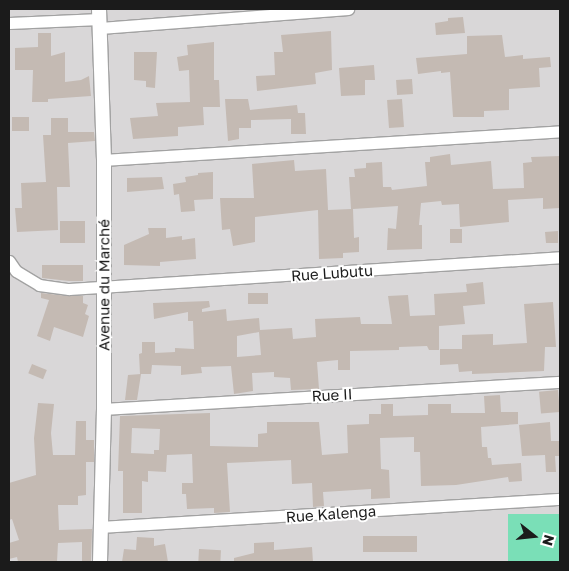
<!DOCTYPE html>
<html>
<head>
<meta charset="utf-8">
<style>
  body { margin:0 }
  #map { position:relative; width:569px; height:571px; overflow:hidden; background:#ede8df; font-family:"Golos Text",sans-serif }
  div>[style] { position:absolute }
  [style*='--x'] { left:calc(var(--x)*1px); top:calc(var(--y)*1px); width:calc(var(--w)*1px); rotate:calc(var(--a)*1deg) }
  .residential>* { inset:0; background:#d9d7d8; transform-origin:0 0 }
  .pitch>* { inset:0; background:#7adfb7; transform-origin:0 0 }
  .building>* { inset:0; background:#c4bab3; transform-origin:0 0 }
  .roads { filter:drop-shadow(1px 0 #a2a2a2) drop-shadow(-1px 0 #a2a2a2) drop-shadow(0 1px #a2a2a2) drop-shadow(0 -1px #a2a2a2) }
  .minor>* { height:11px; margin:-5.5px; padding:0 5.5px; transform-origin:5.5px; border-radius:5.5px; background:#fff }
  .tertiary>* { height:14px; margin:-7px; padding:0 7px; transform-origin:7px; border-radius:7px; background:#fff }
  span { translate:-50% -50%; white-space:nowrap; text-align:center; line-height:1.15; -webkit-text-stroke:4px #fff; paint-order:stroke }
  .street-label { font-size:15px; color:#1b1b1b }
  .frame { position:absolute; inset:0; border:10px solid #1b1b1b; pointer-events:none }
  .north { position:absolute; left:509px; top:511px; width:50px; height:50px; -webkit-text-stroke:4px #fff; paint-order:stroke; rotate:106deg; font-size:14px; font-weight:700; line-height:20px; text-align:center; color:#1b1b1b }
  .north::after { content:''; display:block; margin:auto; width:18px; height:22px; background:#1b1b1b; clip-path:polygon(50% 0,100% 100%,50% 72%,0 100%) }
</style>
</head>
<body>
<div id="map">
  <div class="residential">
    <i style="left:9px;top:9px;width:551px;height:553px"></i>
  </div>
  <div class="pitch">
    <i style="left:560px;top:514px;width:48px;height:52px;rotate:90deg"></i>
  </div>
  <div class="building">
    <i style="clip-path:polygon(463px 17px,465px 33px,436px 35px,435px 23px,448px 21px,448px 18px)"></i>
    <i style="clip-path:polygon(331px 31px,332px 70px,315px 73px,316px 84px,257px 91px,256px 76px,275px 75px,274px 52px,283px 52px,281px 35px)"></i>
    <i style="clip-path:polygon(38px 33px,51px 33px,51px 56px,65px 52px,65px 82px,81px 80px,89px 76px,91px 96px,48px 99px,48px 102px,32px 102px,33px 70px,15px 70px,15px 48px,38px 47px)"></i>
    <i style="clip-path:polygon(502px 35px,505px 57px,523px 55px,523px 59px,550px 57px,551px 67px,539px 68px,540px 87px,509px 89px,509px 110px,484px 111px,484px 117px,453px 117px,450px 72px,441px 73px,441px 71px,418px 74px,416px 58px,467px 54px,467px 36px)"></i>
    <i style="clip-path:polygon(214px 42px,214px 80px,219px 80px,220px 107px,203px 107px,204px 125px,178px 127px,178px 136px,133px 139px,130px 118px,158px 116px,156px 103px,190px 102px,189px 70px,179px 71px,177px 57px,188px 55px,187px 45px)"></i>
    <i style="clip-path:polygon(134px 52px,157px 52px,155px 88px,146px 87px,146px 81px,134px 80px)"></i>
    <i style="clip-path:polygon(374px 65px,375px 80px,365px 80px,365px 95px,341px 96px,339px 68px)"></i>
    <i style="left:412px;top:79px;width:15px;height:16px;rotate:86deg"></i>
    <i style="clip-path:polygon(225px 99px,248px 99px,250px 110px,297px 105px,298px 113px,305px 113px,306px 134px,291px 134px,291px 119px,251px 120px,251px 128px,239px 128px,239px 139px,228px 141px)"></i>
    <i style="left:402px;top:99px;width:28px;height:15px;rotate:86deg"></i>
    <i style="left:12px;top:117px;width:17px;height:14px"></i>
    <i style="clip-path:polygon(51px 118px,68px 118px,68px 132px,94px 132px,95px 141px,68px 143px,70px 187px,57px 187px,58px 230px,17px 232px,15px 208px,22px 208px,21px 183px,46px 182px,43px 135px,51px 135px)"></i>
    <i style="clip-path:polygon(450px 154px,451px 165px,491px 161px,493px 189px,524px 188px,523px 163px,532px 162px,531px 157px,560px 156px,560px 208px,543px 209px,543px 198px,508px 200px,509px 222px,460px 227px,459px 204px,442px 205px,441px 201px,421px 203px,419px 225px,422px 225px,422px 249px,387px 250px,388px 228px,396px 229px,398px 206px,353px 209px,354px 238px,359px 237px,359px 252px,343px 253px,343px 258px,319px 259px,318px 210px,255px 217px,255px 242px,233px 246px,230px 229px,222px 230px,220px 198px,254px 198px,252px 164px,294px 160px,295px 171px,326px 169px,328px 210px,351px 209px,349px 177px,355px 177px,354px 169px,366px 168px,366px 163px,382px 162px,383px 187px,391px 187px,392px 190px,427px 186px,425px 162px,430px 162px,430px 157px)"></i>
    <i style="clip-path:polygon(213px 172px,213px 199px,194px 200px,195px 211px,181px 212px,179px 194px,174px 195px,173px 184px,186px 182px,185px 177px,198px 175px,198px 173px)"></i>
    <i style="clip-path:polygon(162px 177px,164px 189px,127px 192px,127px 178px)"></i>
    <i style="left:60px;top:221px;width:25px;height:22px"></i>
    <i style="clip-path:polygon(148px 228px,166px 228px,166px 238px,182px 236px,182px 240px,195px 238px,196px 259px,160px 262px,160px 266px,124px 265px,124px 245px,149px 234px)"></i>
    <i style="left:450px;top:229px;width:12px;height:14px"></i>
    <i style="clip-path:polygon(558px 231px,558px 243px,546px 243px,545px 232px)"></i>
    <i style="clip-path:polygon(42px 265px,83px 265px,83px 281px,69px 281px,42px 278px)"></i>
    <i style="clip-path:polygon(evenodd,483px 282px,485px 304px,463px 306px,465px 324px,439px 326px,439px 350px,429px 350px,427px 346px,399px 347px,399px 350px,350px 351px,350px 370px,338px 370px,338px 360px,317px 362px,319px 389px,291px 390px,290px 378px,274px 377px,274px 372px,252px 373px,253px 391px,234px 394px,231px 366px,201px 367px,202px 373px,181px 375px,181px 366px,152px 365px,151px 374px,140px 374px,139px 354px,142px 353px,142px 342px,155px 342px,155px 353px,175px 352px,175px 348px,194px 349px,193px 321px,188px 321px,188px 312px,154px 319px,153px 303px,209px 301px,210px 307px,202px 309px,202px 312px,226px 309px,227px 321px,259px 318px,260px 330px,292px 328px,293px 339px,316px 337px,315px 319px,360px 317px,361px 324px,392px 324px,388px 296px,408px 295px,410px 316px,435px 315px,434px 294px,467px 292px,466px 284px,483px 282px,259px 332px,261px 355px,237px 357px,237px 336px,259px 332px)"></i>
    <i style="clip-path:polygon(41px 293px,68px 296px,83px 296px,83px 303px,88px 305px,85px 314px,89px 316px,83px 337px,54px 327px,50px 341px,37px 336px,49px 300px,41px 298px)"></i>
    <i style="left:268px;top:293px;width:11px;height:20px;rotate:90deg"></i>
    <i style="clip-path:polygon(553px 302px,556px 347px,545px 347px,544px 371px,472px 374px,472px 371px,459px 372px,458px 364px,440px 365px,440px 349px,462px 349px,462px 335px,493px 334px,493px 345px,527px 343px,524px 304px)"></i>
    <i style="left:32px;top:364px;width:16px;height:10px;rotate:22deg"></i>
    <i style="clip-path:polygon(141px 374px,137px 400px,125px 400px,128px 375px)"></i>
    <i style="left:558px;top:390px;width:22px;height:19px;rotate:85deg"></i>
    <i style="clip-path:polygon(evenodd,500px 395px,501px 412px,518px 412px,518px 424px,481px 427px,482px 447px,487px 447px,488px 458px,491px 458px,492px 465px,521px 463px,522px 481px,509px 482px,508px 477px,456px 485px,421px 486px,420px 452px,414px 452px,414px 437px,380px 438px,381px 469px,389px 470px,390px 498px,371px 499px,371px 489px,323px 492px,324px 506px,313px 507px,312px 483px,292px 484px,291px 460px,227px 463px,230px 512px,214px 513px,214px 508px,187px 509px,186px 494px,182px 494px,182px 483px,193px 483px,192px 454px,167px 455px,166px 472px,148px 471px,148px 482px,142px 481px,142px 513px,123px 513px,123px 471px,118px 471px,120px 416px,210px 413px,210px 446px,258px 447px,258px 434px,267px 433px,267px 422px,319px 422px,322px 455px,348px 453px,347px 425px,369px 424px,369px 414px,381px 414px,381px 404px,393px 404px,393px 416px,428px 415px,428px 404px,451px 404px,451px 413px,485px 413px,484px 396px,500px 395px,132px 428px,160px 429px,159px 450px,154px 450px,154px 454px,131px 453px,132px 428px)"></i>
    <i style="clip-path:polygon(38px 403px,54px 404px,51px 433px,53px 455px,75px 455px,76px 421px,86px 421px,86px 440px,94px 440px,94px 462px,86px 462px,86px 495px,78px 496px,78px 505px,58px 505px,59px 530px,92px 529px,91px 562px,82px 562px,82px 542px,58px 543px,57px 562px,18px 562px,17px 557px,9px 559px,9px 543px,19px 540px,12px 519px,9px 520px,9px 483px,36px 475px,34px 438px)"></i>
    <i style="clip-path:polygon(550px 422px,551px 441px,560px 441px,560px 456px,555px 456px,556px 472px,546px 472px,545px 455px,522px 456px,519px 425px)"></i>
    <i style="left:363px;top:536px;width:54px;height:16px"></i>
    <i style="clip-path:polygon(137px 537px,154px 538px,154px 546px,165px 544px,168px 562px,122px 562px,124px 549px,136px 550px)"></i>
    <i style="clip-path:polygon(274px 542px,274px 550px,312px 547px,313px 562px,234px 562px,234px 558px,254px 553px,254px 543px)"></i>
    <i style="left:199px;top:549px;width:22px;height:13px;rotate:3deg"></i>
  </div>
  <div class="roads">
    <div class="minor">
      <i style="--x:9;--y:23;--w:91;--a:-2.5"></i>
      <i style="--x:100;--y:28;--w:249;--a:-4.4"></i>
      <i style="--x:104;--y:160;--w:457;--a:-3.6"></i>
      <i style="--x:9;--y:261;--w:12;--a:55"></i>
      <i style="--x:16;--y:271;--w:27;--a:31"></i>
      <i style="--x:39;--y:285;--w:30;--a:8"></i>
      <i style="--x:69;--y:289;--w:492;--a:-3.7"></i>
      <i style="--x:104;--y:409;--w:457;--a:-3.4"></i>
      <i style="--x:101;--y:527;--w:460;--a:-3.5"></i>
    </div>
    <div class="tertiary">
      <i style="--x:99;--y:9;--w:151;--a:88.1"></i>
      <i style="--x:104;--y:160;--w:249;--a:90"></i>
      <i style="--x:104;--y:409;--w:153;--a:91.5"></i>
    </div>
  </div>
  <div class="street-label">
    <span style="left:332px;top:273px;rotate:-4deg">Rue Lubutu</span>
    <span style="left:104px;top:285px;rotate:-90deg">Avenue du Marché</span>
    <span style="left:332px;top:395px;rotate:-3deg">Rue II</span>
    <span style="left:331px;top:514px;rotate:-4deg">Rue Kalenga</span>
  </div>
  <div class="frame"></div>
  <div class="north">N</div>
</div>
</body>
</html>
